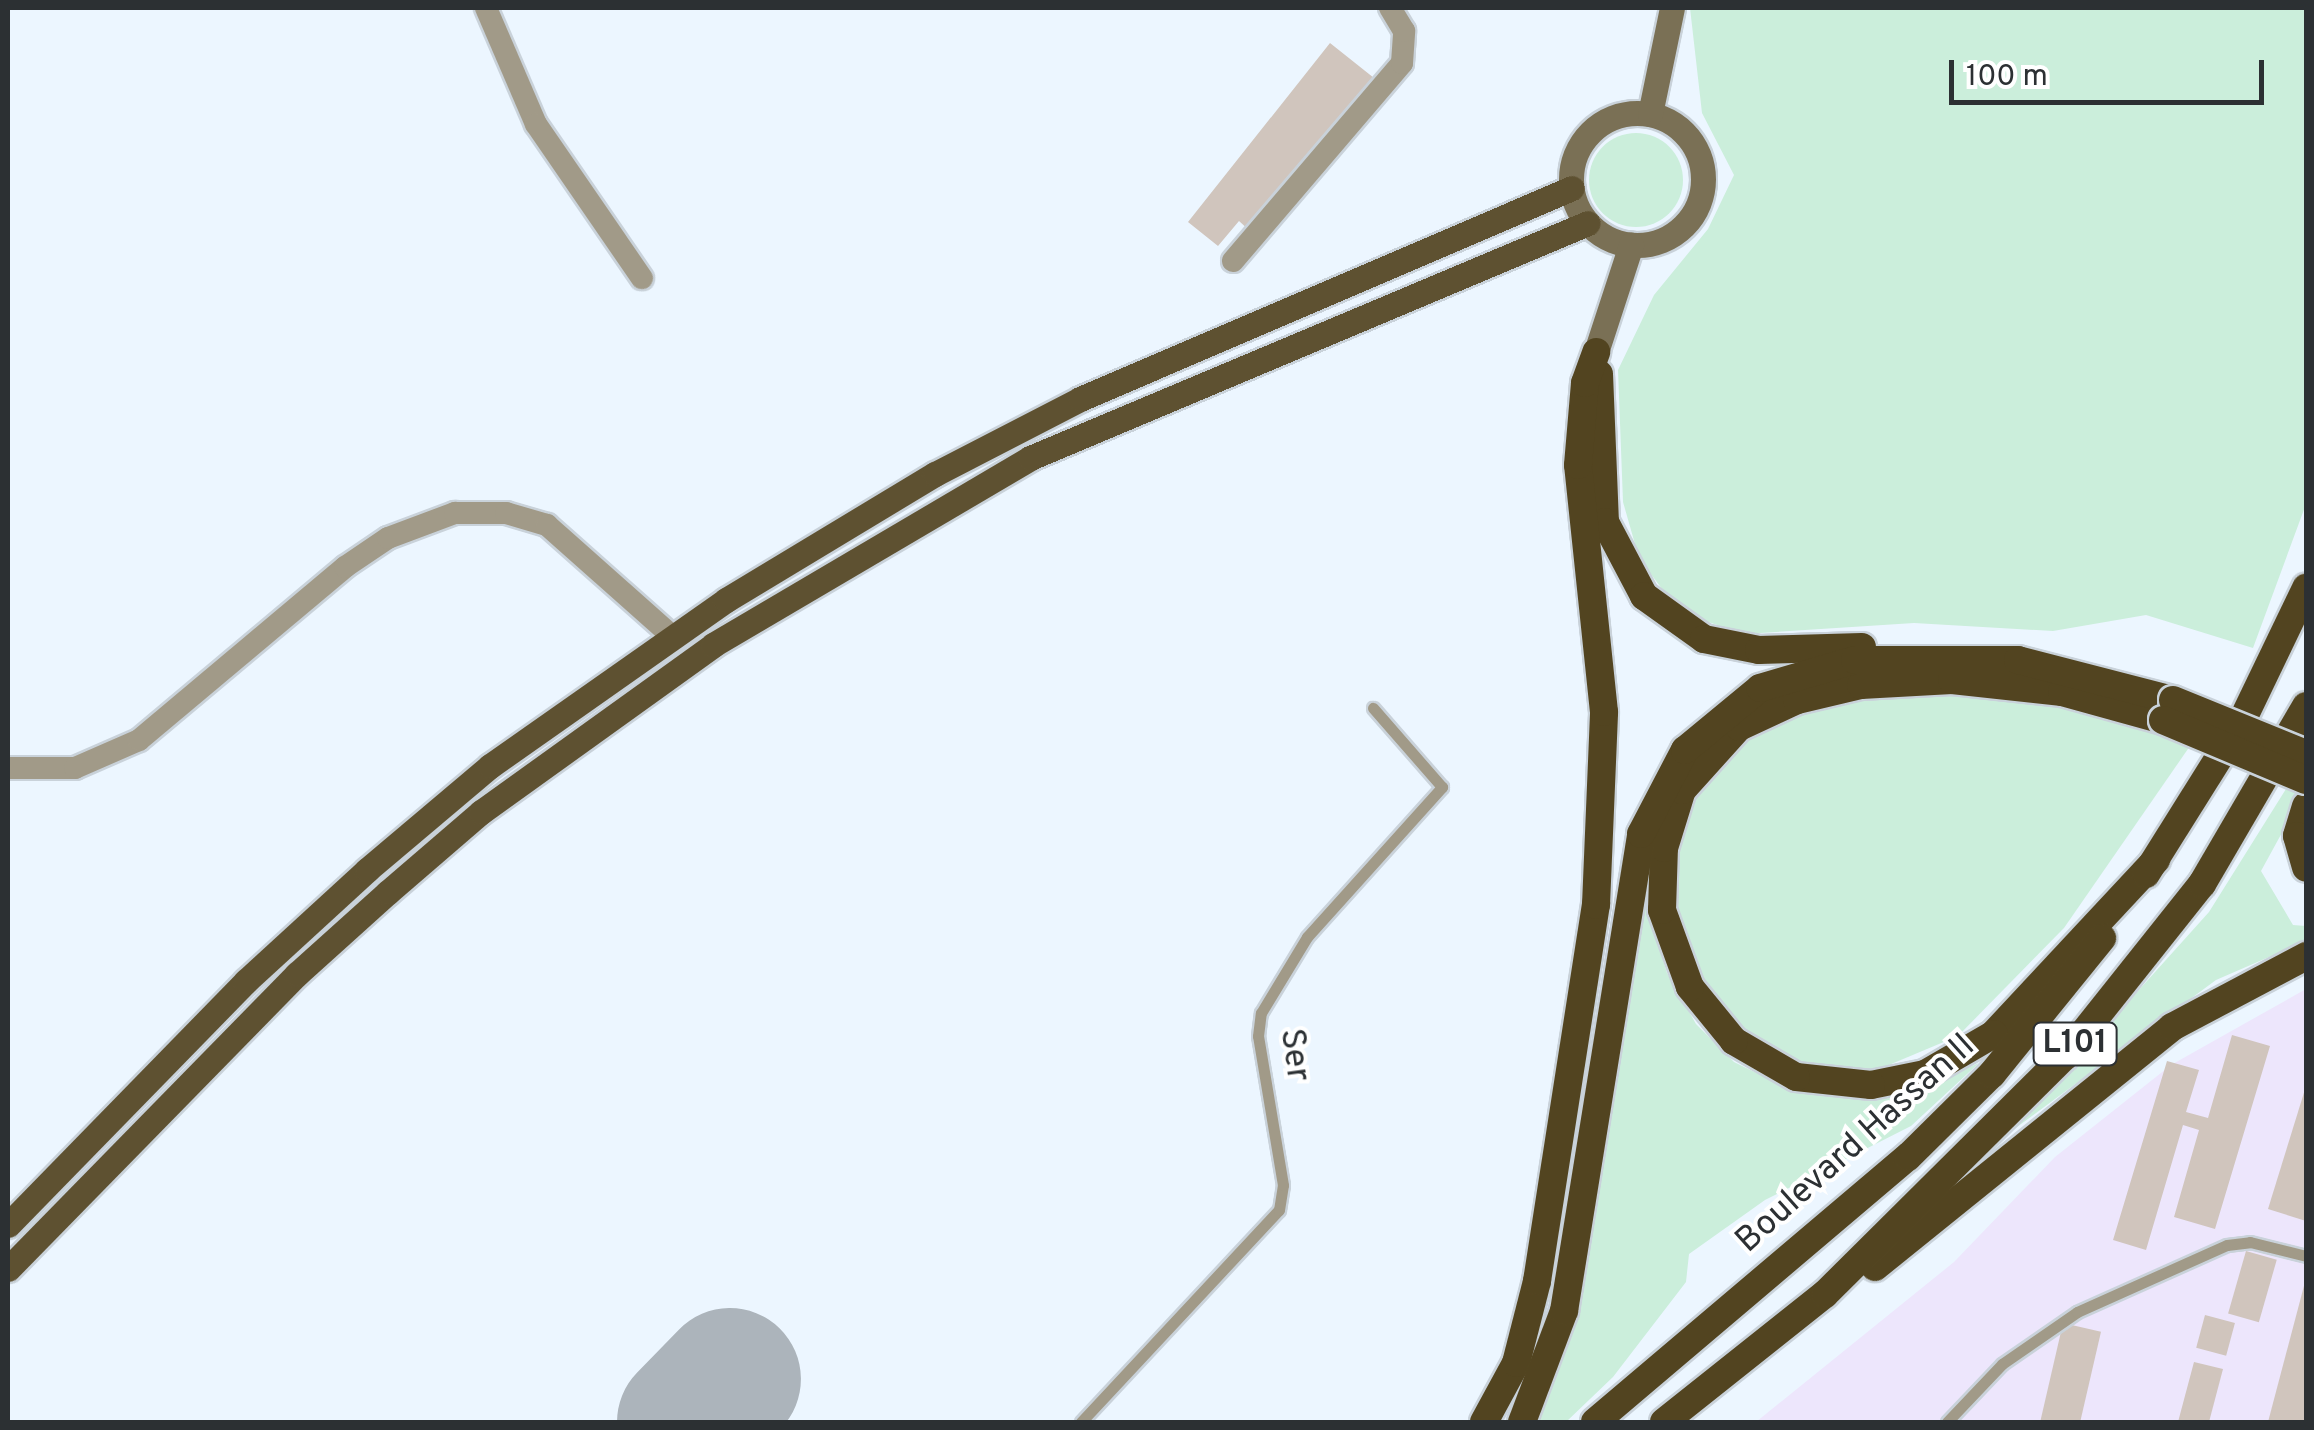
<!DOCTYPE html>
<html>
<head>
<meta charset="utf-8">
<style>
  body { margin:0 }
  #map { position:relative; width:2314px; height:1430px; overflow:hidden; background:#ecf6ff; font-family:Overpass,sans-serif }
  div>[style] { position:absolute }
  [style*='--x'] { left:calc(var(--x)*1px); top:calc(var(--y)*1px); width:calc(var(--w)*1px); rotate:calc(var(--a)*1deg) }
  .education>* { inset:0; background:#ede6fc }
  .green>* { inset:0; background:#cbeedb }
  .round { border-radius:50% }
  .taxiway>* { height:58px; margin:-29px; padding:0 29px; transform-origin:29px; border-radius:29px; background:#acb4bb }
  .runway>* { height:142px; margin:-71px; padding:0 71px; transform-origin:71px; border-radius:71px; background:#acb4bb }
  .building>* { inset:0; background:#d0c5bd; transform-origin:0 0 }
  .roads { filter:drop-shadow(2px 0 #c9d2da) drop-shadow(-2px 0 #c9d2da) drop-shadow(0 2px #c9d2da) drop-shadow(0 -2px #c9d2da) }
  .service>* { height:11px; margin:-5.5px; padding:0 5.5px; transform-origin:5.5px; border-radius:5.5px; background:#a19a88 }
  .minor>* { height:22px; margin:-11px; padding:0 11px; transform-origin:11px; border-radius:11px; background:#a19a88 }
  .secondary>* { height:25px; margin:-12.5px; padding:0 12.5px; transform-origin:12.5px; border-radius:12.5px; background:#7a7055 }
  .secondary>.ring { margin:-12.5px; padding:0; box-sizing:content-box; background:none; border:25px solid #7a7055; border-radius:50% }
  .primary>* { height:25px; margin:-12.5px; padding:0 12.5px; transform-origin:12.5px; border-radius:12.5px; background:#5e5131 }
  .trunk>* { height:28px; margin:-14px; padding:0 14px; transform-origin:14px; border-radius:14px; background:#524420 }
  .bridges { filter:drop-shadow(2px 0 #c9d2da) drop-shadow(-2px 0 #c9d2da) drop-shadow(0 2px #c9d2da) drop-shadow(0 -2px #c9d2da) }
  .trunk-bridge>* { height:28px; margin:-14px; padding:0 14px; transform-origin:14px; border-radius:14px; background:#524420 }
  span { translate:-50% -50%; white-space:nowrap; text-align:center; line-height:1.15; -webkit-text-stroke:8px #fff; paint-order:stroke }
  .shield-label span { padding:2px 8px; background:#fff; border:2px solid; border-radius:8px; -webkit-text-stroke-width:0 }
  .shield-label { font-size:32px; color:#2c3033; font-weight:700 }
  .street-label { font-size:35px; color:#2c3033 }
  .frame { position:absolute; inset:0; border:10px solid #2c3033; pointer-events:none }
  .scale { position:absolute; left:1949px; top:60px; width:315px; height:45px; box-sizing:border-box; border:5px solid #2c3033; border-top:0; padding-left:12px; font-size:30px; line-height:35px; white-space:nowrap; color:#2c3033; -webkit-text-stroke:8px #fff; paint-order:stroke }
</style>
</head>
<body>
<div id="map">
  <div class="education">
    <i style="clip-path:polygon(2306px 989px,2306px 1422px,1756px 1422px,1954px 1262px,2055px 1157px,2171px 1065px)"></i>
  </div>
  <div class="green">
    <i style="clip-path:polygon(1690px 8px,2306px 8px,2306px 504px,2253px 648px,2146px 615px,2053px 631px,1914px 623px,1745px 634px,1702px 620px,1662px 589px,1639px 558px,1623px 502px,1618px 370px,1654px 295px,1708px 229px,1734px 175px,1702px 113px)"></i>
    <i class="round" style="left:1589px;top:133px;width:94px;height:94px"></i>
    <i style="clip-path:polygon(1945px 690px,2095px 709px,2190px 746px,2064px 928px,1958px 1036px,1877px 1070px,1806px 1066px,1749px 1041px,1687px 967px,1669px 883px,1675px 825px,1712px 761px,1766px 722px,1857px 694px)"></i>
    <i style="clip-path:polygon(2306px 757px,2306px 789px,2261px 871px,2293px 925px,2306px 926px,2306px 941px,2216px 980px,2013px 1130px,2209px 912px)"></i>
    <i style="clip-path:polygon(1650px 864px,1651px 921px,1667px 973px,1696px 1024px,1734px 1062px,1791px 1090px,1851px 1099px,1914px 1091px,1979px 1063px,1911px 1126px,1765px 1200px,1689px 1254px,1686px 1282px,1613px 1377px,1566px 1422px,1539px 1422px,1579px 1313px)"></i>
  </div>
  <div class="taxiway">
    <i style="--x:651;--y:1422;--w:43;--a:-7.9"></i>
    <i style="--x:694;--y:1416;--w:31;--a:11"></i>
  </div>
  <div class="runway">
    <i style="--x:688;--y:1422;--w:60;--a:-45.7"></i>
  </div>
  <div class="building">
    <i style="clip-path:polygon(1330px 43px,1374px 78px,1250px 231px,1239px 221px,1218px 246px,1188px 222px)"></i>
    <i style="clip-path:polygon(2232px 1035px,2270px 1046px,2215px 1229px,2174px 1217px,2199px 1130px,2183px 1125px,2146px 1250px,2113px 1240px,2167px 1061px,2199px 1070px,2186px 1112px,2208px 1118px)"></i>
    <i style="clip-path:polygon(2306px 1086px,2306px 1221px,2268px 1209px)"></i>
    <i style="left:2246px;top:1251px;width:32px;height:65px;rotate:16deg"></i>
    <i style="clip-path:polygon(2305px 1282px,2306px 1422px,2268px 1422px)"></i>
    <i style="left:2205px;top:1315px;width:31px;height:34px;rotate:15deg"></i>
    <i style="left:2063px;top:1323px;width:39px;height:102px;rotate:13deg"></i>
    <i style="clip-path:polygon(2194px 1362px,2223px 1369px,2209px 1422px,2178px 1422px)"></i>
  </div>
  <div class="roads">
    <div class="service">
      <i style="--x:1081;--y:1422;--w:290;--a:-47"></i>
      <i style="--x:1279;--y:1210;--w:25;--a:-81"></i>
      <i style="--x:1283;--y:1185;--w:151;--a:-99.5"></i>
      <i style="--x:1258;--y:1036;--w:23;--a:-83"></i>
      <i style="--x:1261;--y:1013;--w:89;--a:-58.8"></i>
      <i style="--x:1307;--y:937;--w:202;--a:-48"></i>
      <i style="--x:1442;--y:787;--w:105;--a:-131.1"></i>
      <i style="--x:1947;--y:1422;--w:80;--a:-46.5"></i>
      <i style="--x:2002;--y:1364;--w:91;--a:-34.7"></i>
      <i style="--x:2077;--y:1312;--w:164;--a:-24.1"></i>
      <i style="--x:2227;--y:1245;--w:23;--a:-7"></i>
      <i style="--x:2250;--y:1242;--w:58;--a:14"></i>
    </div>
    <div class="minor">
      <i style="--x:486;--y:8;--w:126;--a:66.7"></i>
      <i style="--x:536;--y:124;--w:187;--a:55.5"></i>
      <i style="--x:1233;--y:261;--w:260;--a:-49.5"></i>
      <i style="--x:1402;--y:63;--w:32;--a:-86"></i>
      <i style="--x:1404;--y:31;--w:27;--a:-121"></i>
      <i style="--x:8;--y:768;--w:67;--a:0"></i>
      <i style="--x:75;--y:768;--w:70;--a:-23.6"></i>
      <i style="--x:139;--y:740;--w:269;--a:-40"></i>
      <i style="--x:345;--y:567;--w:52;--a:-34"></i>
      <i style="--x:388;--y:538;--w:72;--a:-20.5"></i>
      <i style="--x:455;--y:513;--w:51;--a:0"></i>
      <i style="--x:506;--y:513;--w:43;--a:16.3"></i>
      <i style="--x:547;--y:525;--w:167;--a:41.6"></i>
    </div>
    <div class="secondary">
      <i class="ring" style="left:1571px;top:113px;width:107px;height:107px"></i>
      <i style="--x:1650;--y:114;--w:108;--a:-78.3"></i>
      <i style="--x:1596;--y:352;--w:113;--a:-71.9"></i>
    </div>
    <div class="primary">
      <i style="--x:8;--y:1225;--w:341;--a:-45.7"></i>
      <i style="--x:246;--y:981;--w:164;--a:-42.5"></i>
      <i style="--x:367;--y:870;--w:161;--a:-40.2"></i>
      <i style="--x:490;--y:766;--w:289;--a:-35.1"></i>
      <i style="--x:726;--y:600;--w:244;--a:-31.1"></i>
      <i style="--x:935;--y:474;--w:163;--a:-27.3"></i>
      <i style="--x:1080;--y:399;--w:535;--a:-23.21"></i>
      <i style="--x:8;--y:1269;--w:413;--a:-45.6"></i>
      <i style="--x:297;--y:974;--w:122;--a:-42"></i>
      <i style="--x:388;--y:892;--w:123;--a:-40.7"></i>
      <i style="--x:481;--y:812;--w:286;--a:-35.7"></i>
      <i style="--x:713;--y:645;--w:368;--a:-30.5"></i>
      <i style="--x:1030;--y:458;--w:605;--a:-22.84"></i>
    </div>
    <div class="trunk">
      <i style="--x:1599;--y:374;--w:148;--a:87.7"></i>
      <i style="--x:1605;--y:522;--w:84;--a:62.2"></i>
      <i style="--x:1644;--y:596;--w:74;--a:35.6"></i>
      <i style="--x:1704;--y:639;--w:56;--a:11.3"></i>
      <i style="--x:1759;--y:650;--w:103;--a:-1.7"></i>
      <i style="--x:2306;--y:806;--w:31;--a:107"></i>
      <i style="--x:2297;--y:836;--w:33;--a:74"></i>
      <i style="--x:2156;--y:860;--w:238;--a:133"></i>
      <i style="--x:1994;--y:1034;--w:80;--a:149.9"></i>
      <i style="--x:1925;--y:1074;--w:55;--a:168.5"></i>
      <i style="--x:1871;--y:1085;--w:75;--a:-173.9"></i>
      <i style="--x:1796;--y:1077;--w:72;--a:-149.9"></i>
      <i style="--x:1734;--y:1041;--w:70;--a:-129.2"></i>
      <i style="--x:1690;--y:987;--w:82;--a:-110"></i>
      <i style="--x:1662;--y:910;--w:62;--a:-88.2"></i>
      <i style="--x:1664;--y:848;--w:61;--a:-72.8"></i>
      <i style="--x:1682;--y:790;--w:85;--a:-47.9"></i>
      <i style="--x:1739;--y:727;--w:64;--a:-25"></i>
      <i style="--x:1797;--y:700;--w:66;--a:-13.2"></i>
      <i style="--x:1861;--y:685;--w:91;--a:-3.1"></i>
      <i style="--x:1952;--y:680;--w:111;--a:6.2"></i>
      <i style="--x:2062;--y:692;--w:105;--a:15.5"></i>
      <i style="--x:2146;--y:874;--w:181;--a:-57.9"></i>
      <i style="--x:2242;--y:721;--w:148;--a:-64.3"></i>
      <i style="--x:1875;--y:1267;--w:382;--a:-38.9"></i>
      <i style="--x:2172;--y:1027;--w:152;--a:-27.9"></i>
      <i style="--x:1484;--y:1422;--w:67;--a:-61.5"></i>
      <i style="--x:1516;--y:1363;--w:85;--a:-75.6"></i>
      <i style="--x:1537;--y:1281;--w:381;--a:-81.1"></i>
      <i style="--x:1596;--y:905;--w:193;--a:-87.6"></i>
      <i style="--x:1604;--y:712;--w:248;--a:-96"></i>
      <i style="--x:1578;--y:465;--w:82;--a:-85.1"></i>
      <i style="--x:1585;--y:383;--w:33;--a:-70"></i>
      <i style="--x:1522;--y:1422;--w:119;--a:-69.3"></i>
      <i style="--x:1564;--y:1311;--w:483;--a:-80.8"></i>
      <i style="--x:1641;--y:834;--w:95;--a:-62.4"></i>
      <i style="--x:1685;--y:750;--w:97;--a:-39.6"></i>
      <i style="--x:1760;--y:688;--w:99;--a:-16.4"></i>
      <i style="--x:1855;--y:660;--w:163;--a:0"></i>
      <i style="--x:2018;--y:660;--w:160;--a:14.5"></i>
      <i style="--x:1595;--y:1422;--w:410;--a:-40.3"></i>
      <i style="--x:1908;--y:1157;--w:118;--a:-44.7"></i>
      <i style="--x:1992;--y:1074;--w:175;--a:-51"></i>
      <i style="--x:1664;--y:1422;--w:206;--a:-38.5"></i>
      <i style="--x:1825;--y:1294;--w:338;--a:-44.8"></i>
      <i style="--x:2065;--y:1056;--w:220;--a:-51.5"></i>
      <i style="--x:2202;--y:884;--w:206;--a:-59.7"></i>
    </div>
  </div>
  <div class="bridges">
    <div class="trunk-bridge">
      <i style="--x:2173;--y:700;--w:144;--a:22.1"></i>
      <i style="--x:2163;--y:720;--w:155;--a:22.8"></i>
    </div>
  </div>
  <div class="shield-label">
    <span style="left:2075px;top:1044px">L101</span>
  </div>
  <div class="street-label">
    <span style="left:1294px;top:1055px;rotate:82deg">Ser</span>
    <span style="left:1856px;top:1144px;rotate:-42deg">Boulevard Hassan II</span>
  </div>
  <div class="frame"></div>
  <div class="scale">100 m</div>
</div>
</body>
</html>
